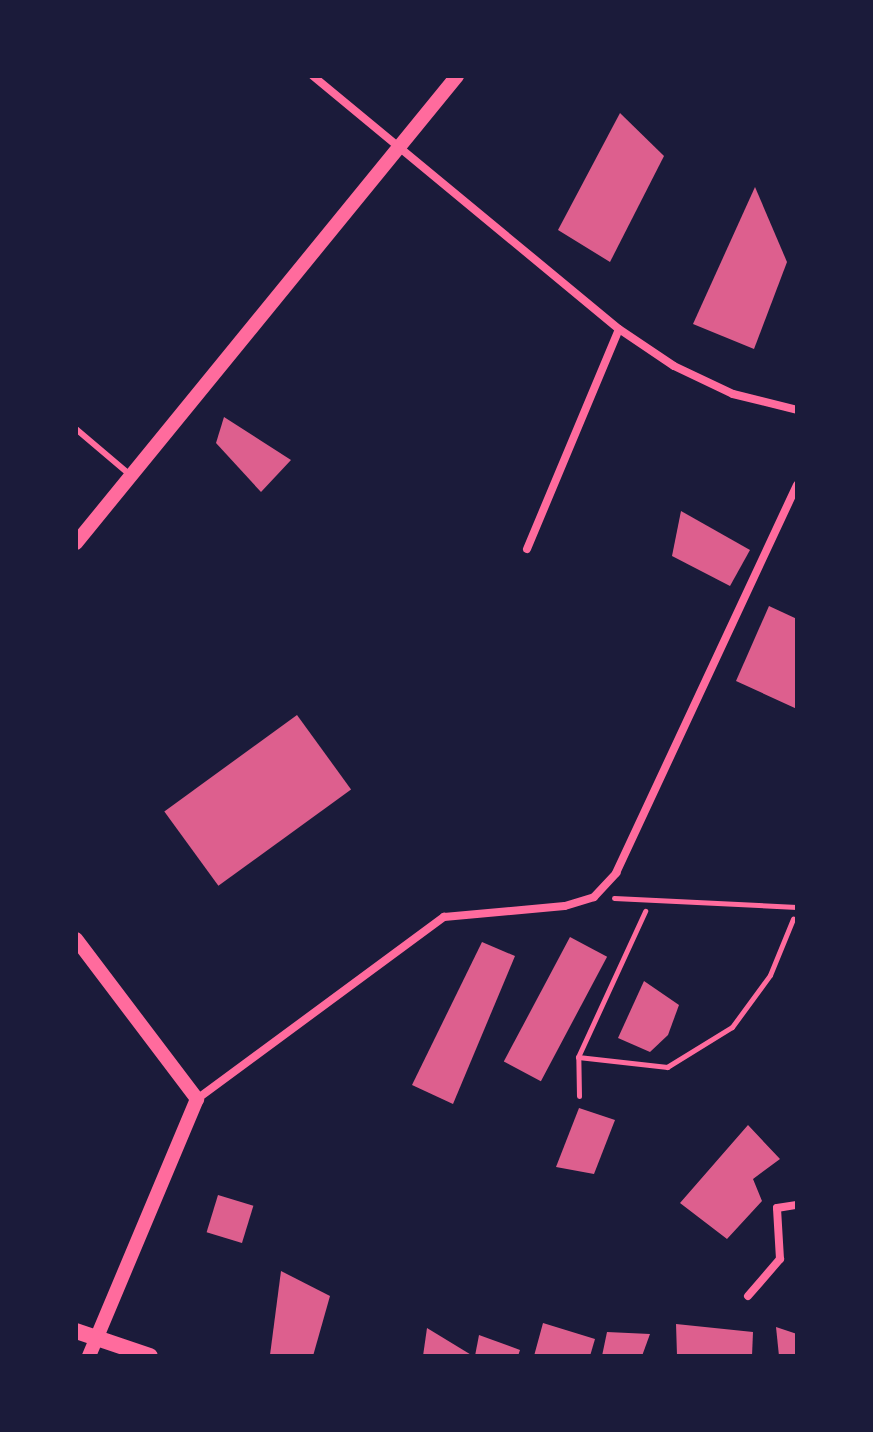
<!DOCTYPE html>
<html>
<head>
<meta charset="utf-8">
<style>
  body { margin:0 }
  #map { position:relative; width:873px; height:1432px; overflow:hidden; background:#1b1b3a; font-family:"Source Sans 3",sans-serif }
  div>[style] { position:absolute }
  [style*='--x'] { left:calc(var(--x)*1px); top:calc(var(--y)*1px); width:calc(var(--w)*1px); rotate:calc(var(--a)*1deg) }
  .building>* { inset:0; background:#dd5f8e; transform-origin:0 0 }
  .path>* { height:5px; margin:-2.5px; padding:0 2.5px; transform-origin:2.5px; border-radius:2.5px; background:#ff6b9d }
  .service>* { height:6px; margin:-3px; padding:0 3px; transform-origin:3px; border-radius:3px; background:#ff6b9d }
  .minor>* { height:8px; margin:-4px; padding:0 4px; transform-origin:4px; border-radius:4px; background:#ff6b9d }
  .tertiary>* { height:14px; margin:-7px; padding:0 7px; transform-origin:7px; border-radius:7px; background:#ff6b9d }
  .secondary>* { height:16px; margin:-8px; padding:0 8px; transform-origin:8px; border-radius:8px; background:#ff6b9d }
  span { translate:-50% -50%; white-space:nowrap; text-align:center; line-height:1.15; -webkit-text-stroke:6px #1b1b3a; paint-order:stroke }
  .frame { position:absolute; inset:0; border:78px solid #1b1b3a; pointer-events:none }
</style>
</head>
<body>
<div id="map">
  <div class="building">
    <i style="clip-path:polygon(620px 113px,664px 156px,610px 262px,558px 230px)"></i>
    <i style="clip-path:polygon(755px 187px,787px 262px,754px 349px,693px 324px)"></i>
    <i style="clip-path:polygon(224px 417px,291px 460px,261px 492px,216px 443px)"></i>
    <i style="clip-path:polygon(681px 511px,750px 550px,730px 586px,672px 556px)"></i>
    <i style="clip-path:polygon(769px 606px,797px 619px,797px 709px,736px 681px)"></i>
    <i style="left:297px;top:715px;width:92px;height:164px;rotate:54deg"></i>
    <i style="left:570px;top:937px;width:42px;height:141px;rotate:28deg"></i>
    <i style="clip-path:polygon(482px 942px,515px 956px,453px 1104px,412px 1085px)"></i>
    <i style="clip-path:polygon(644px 981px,679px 1005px,668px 1035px,650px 1052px,618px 1038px)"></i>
    <i style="clip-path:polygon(579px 1108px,615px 1120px,594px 1174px,556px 1167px)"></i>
    <i style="clip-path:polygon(748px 1125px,780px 1159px,753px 1179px,762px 1201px,727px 1239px,680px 1203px)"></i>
    <i style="left:218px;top:1195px;width:37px;height:39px;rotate:17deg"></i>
    <i style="clip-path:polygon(281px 1271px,330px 1296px,313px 1356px,270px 1355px)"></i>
    <i style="clip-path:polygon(543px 1323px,595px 1339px,590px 1356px,534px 1356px)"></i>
    <i style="clip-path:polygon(676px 1324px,753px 1332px,752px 1356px,677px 1356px)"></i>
    <i style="clip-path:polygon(776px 1327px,797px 1334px,797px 1356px,779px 1356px)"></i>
    <i style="clip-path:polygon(427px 1328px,473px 1356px,423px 1356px)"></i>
    <i style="clip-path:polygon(607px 1332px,650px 1334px,642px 1356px,602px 1356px)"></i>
    <i style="clip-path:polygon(479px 1335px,520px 1350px,518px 1356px,475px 1356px)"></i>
  </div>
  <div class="path">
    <i style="--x:614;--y:898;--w:183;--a:2.8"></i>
    <i style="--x:578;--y:1057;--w:90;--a:6.4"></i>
    <i style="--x:667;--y:1067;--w:76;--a:-31.6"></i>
    <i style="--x:732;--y:1027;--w:64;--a:-53.8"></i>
    <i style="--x:770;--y:975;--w:61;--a:-67.7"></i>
    <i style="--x:579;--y:1096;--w:39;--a:-91"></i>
    <i style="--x:578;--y:1057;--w:161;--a:-65.3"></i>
  </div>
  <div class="service">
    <i style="--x:76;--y:429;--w:70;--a:40.3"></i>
  </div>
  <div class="minor">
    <i style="--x:313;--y:76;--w:397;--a:39.6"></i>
    <i style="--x:619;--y:329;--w:66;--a:33.9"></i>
    <i style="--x:674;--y:366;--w:65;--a:25.4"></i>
    <i style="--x:733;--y:394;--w:66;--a:14"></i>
    <i style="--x:527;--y:549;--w:238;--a:-67.3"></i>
    <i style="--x:197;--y:1099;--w:307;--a:-36.4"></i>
    <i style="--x:444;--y:917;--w:121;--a:-5.2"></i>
    <i style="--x:565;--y:906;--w:30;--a:-17"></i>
    <i style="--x:594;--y:897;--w:33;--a:-47"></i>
    <i style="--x:616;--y:873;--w:428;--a:-65"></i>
    <i style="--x:748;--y:1296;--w:49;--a:-49.1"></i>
    <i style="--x:780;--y:1259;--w:51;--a:-93.4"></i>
    <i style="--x:777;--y:1208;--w:20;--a:-9"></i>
  </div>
  <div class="tertiary">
    <i style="--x:76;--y:543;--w:603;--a:-50.79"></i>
    <i style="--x:76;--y:939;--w:201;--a:52.9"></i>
    <i style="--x:197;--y:1099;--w:279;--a:112.8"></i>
  </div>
  <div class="secondary">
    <i style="--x:76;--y:1331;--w:78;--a:18.7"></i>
  </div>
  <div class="frame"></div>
</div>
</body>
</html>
